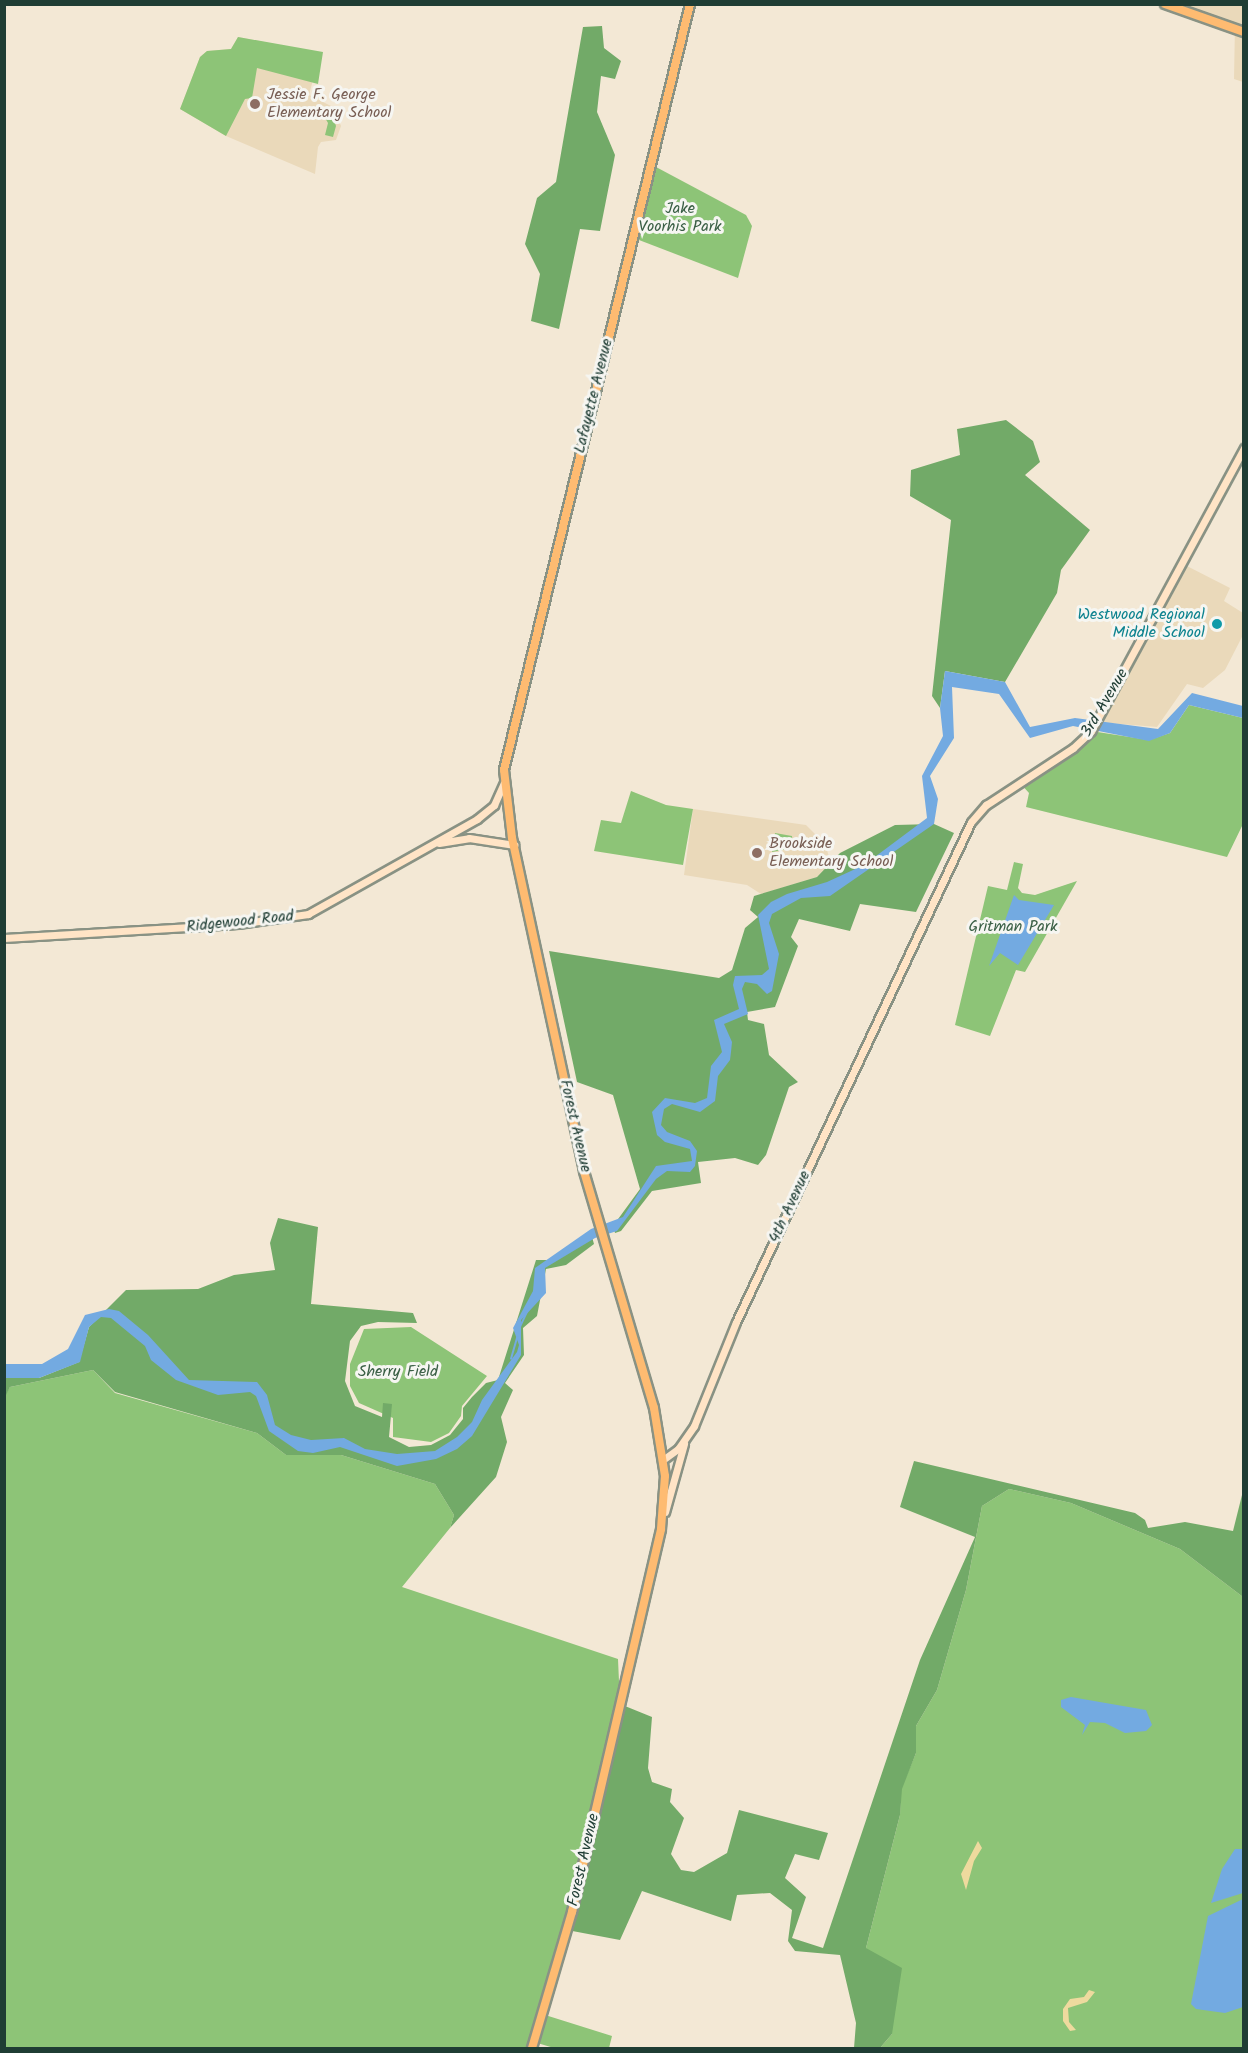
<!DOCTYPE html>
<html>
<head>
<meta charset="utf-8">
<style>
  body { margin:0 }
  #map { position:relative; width:1248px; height:2053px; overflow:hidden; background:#f3e8d5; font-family:Kalam,sans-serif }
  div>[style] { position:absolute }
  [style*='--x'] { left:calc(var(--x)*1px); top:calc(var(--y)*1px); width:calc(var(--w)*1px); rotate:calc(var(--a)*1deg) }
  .built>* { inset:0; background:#ead9ba }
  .green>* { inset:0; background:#8dc477 }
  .forest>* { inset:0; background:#72aa68 }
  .sand>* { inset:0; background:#eeda9e }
  .water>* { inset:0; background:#73aae1 }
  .stream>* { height:1.5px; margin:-0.75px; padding:0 0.75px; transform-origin:0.75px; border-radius:0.75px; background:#73aae1 }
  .roads { filter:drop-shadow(2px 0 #899284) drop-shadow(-2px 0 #899284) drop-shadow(0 2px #899284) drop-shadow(0 -2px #899284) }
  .secondary>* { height:7px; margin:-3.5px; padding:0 3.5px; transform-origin:3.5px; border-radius:3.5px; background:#ffe4c6 }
  .primary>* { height:8px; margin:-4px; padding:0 4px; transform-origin:4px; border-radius:4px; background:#febb71 }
  .dots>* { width:16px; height:16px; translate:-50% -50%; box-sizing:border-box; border:3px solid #f6f6f2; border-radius:50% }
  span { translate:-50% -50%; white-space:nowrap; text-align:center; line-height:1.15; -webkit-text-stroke:6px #f6f6f2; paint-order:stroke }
  .education-label { font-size:16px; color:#785e54 }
  .left { translate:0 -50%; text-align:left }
  .park-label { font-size:16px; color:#3a5f45 }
  .street-label { font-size:16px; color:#1f3d34 }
  .culture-label { font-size:16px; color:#0d838f }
  .right { translate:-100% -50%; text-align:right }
  .frame { position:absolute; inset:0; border:6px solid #1f3d34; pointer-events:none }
</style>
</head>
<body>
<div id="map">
  <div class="built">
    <i style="clip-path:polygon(1179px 5px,1243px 5px,1243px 82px,1234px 79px,1235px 24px)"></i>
    <i style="clip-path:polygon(238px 37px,320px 53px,309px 95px,333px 107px,341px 126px,336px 140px,321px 142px,318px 147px,315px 174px,226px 136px,180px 109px,200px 57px,207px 51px,231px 49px)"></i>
    <i style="clip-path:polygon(1183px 564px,1230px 588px,1224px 601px,1243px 613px,1243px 635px,1225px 670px,1203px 688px,1187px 684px,1157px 727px,1096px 722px)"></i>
    <i style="clip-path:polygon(693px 809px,806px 825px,825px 844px,831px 863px,817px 877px,761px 894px,747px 885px,684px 875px)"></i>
  </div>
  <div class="green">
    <i style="clip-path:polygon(238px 37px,323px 52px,318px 84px,257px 68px,252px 98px,245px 99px,226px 136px,180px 109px,200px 57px,207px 51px,231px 49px)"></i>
    <i style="clip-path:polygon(325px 108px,331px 111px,336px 126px,333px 137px,325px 135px,328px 123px,321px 111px)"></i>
    <i style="clip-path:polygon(656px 167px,746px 215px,752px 226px,738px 278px,639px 240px)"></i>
    <i style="clip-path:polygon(1189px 705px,1243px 718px,1243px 824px,1227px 857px,1026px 807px,1029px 793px,1020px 783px,1091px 731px,1149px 740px,1170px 733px)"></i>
    <i style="clip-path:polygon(631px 791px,666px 805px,693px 809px,683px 865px,594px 851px,601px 820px,621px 823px)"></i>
    <i style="clip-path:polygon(775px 833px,792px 836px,793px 848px,772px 852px)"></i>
    <i style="clip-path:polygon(1014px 862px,1023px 864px,1018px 888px,1022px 893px,1035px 895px,1077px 881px,1025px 972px,1016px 970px,990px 1036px,955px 1025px,988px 886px,1007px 890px)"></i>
    <i style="clip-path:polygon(411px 1327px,487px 1376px,462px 1406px,461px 1416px,449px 1433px,431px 1442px,393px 1437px,393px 1418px,359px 1403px,350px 1386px,350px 1364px,364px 1329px)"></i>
    <i style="clip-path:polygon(93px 1370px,115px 1393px,257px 1433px,286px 1455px,341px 1455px,435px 1484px,454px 1515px,450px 1528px,402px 1587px,618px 1659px,620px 1704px,542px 2014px,612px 2036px,609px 2048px,554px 2048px,534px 2042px,532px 2048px,5px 2048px,4px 1397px,10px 1387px)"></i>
    <i style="clip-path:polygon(1009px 1489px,1071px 1503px,1180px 1549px,1243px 1597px,1243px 2048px,880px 2048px,892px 2034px,866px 1948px,900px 1815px,901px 1789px,916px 1753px,916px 1726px,937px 1690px,966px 1590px,982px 1506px)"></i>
  </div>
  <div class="forest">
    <i style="clip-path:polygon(602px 26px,604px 48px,621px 61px,615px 79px,601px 76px,597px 112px,615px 155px,600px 231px,580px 229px,559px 329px,531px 321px,540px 274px,525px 244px,537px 198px,556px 182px,583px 27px)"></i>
    <i style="clip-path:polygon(1006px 420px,1033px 441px,1040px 462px,1025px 475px,1090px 530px,1061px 570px,1057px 593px,1005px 682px,945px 671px,940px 708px,932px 696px,951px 520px,910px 496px,911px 470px,960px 455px,957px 429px)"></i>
    <i style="clip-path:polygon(934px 824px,954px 833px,916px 912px,860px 904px,850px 931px,799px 919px,791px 937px,798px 946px,775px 1007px,747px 1012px,748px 1020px,764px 1024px,769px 1055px,798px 1082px,789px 1087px,766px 1155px,758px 1165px,735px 1158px,698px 1162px,701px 1183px,652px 1191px,621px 1231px,615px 1233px,613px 1226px,640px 1189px,613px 1095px,577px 1082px,549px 951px,719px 978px,732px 970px,745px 928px,758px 917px,750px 910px,754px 896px,817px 877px,840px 853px,895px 825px)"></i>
    <i style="clip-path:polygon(278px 1218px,318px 1227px,311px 1304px,413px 1313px,417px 1323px,378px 1322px,361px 1326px,350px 1341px,345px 1381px,355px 1406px,382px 1417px,383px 1403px,392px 1404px,389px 1437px,409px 1447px,431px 1445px,450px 1435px,463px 1419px,463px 1408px,472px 1397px,486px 1383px,498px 1380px,536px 1260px,553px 1260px,592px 1237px,594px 1244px,566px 1265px,546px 1269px,537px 1316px,523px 1328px,524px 1355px,505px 1383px,513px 1390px,501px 1417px,507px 1442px,496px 1477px,450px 1528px,454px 1515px,435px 1484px,341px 1455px,286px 1455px,257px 1433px,115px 1392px,93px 1370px,10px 1387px,5px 1397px,5px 1378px,39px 1378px,79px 1362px,89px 1327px,126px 1290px,198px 1289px,234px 1275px,275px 1270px,270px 1243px)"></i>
    <i style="clip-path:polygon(914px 1461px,1135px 1513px,1145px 1520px,1148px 1528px,1185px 1522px,1233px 1531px,1243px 1491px,1243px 1597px,1180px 1549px,1071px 1503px,1009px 1489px,982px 1506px,966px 1590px,937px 1690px,916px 1726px,916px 1753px,902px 1789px,900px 1815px,866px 1948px,902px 1968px,892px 2034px,880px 2048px,854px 2048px,856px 2023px,840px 1955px,795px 1951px,788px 1941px,792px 1910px,770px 1893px,737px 1895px,731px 1921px,642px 1891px,620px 1940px,567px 1930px,620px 1704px,652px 1717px,648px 1768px,652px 1782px,672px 1789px,670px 1802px,684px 1818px,671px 1854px,681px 1870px,694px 1872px,727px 1853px,739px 1810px,828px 1833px,819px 1860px,795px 1854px,785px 1878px,806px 1897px,792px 1938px,823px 1948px,920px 1660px,975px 1537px,900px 1507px)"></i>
  </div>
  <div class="sand">
    <i style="clip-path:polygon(978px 1841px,982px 1848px,974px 1861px,966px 1890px,961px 1874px)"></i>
    <i style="clip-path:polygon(1089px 1990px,1095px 1992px,1087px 2002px,1068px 2008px,1069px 2022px,1076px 2030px,1070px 2031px,1063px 2021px,1063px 2009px,1070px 1999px,1084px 1997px)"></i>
  </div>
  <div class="water">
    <i style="clip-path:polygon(945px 671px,1005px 682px,1030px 727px,1075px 718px,1158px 729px,1192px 693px,1243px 706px,1243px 718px,1189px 705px,1170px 733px,1149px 741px,1073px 726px,1030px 738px,999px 694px,952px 687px,954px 738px,930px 776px,938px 799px,934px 824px,830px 896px,801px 898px,772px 914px,769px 923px,779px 954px,772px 991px,767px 994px,757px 984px,745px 982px,742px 989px,748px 1014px,724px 1024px,732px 1042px,731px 1052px,730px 1060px,718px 1076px,715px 1101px,700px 1112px,672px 1104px,664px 1109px,661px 1125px,667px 1132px,690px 1141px,697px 1151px,695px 1166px,690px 1172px,667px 1171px,656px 1179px,617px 1231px,595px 1238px,545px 1268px,546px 1293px,521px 1320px,521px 1355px,472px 1436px,457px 1449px,436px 1459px,397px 1466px,340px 1447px,313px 1453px,298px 1451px,269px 1431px,256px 1396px,250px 1392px,218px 1395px,176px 1380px,151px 1360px,145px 1346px,111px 1318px,101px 1317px,89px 1327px,80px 1362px,39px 1378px,5px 1378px,5px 1364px,42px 1364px,68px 1349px,85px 1315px,109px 1309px,119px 1311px,148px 1335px,189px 1380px,257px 1382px,267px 1395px,275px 1425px,291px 1435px,311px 1440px,344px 1438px,365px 1449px,397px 1454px,435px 1451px,457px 1437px,472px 1422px,482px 1400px,517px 1352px,519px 1345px,513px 1328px,533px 1291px,535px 1268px,591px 1229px,623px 1217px,656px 1166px,692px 1161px,690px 1149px,665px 1142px,657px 1135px,652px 1112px,665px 1098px,695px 1103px,707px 1098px,711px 1066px,722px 1052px,714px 1020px,739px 1009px,733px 985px,735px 976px,762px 975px,769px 969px,758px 915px,771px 902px,787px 894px,827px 882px,864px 865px,927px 818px,922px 776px,943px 736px,940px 708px)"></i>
    <i style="clip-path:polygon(1014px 895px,1019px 900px,1054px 905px,1018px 965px,1000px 953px,989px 966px)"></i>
    <i style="clip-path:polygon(1071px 1697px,1146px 1710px,1152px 1725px,1146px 1731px,1125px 1733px,1105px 1723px,1090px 1722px,1082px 1735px,1085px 1725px,1061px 1707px,1061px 1700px)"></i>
    <i style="clip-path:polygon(1235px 1849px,1243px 1849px,1243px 1893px,1211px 1903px,1222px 1869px)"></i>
    <i style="clip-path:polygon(1243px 1899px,1243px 2007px,1225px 2013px,1196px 2009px,1191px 2004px,1208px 1916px)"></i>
  </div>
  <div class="stream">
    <i style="--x:520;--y:1327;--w:19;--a:-65"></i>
    <i style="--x:511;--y:1359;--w:22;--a:-74"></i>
  </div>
  <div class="roads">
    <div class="secondary">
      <i style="--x:439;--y:843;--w:30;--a:-9"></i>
      <i style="--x:469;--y:838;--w:46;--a:8.8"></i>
      <i style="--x:4;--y:938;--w:234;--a:-3.4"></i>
      <i style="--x:238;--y:924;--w:71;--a:-8.1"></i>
      <i style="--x:308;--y:914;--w:194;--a:-29.3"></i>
      <i style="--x:477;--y:819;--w:22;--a:-39"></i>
      <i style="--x:494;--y:805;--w:24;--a:-66"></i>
      <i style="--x:664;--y:1459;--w:17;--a:-36"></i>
      <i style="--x:678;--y:1449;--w:28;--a:-55"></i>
      <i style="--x:694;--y:1426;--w:112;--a:-68"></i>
      <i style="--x:736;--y:1322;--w:552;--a:-64.83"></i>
      <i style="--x:971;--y:822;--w:23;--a:-49"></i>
      <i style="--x:986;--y:805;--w:104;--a:-33.2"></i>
      <i style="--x:1073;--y:748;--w:25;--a:-43"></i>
      <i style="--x:1091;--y:731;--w:322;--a:-61.6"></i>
      <i style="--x:665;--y:1512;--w:71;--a:-74.4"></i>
    </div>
    <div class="primary">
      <i style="--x:1165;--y:4;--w:84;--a:19.5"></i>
      <i style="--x:532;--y:2048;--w:142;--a:-73.6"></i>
      <i style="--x:572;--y:1912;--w:393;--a:-76.9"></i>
      <i style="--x:661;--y:1529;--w:53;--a:-85.7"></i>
      <i style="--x:665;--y:1476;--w:69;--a:-99.2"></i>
      <i style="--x:654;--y:1408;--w:247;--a:-106.5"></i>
      <i style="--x:584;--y:1171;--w:341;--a:-102.2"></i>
      <i style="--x:512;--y:838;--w:68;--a:-96.7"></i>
      <i style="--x:504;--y:770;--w:788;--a:-76.35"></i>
    </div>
  </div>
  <div class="dots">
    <i style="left:255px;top:104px;background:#8d6e63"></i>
    <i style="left:1217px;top:624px;background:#0f9aa8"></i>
    <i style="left:757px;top:853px;background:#8d6e63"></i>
  </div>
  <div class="education-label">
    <span class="left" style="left:267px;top:104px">Jessie F. George<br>Elementary School</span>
    <span class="left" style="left:769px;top:853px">Brookside<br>Elementary School</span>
  </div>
  <div class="park-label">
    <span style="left:680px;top:218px">Jake<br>Voorhis Park</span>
    <span style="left:1013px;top:927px">Gritman Park</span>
    <span style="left:398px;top:1372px">Sherry Field</span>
  </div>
  <div class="street-label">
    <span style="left:594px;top:396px;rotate:-76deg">Lafayette Avenue</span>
    <span style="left:1105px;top:703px;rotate:-59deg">3rd Avenue</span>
    <span style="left:240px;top:922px;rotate:-6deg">Ridgewood Road</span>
    <span style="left:575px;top:1126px;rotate:77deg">Forest Avenue</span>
    <span style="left:790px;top:1207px;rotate:-65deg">4th Avenue</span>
    <span style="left:584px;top:1860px;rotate:-77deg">Forest Avenue</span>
  </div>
  <div class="culture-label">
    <span class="right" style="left:1205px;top:624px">Westwood Regional<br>Middle School</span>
  </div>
  <div class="frame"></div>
</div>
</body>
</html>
